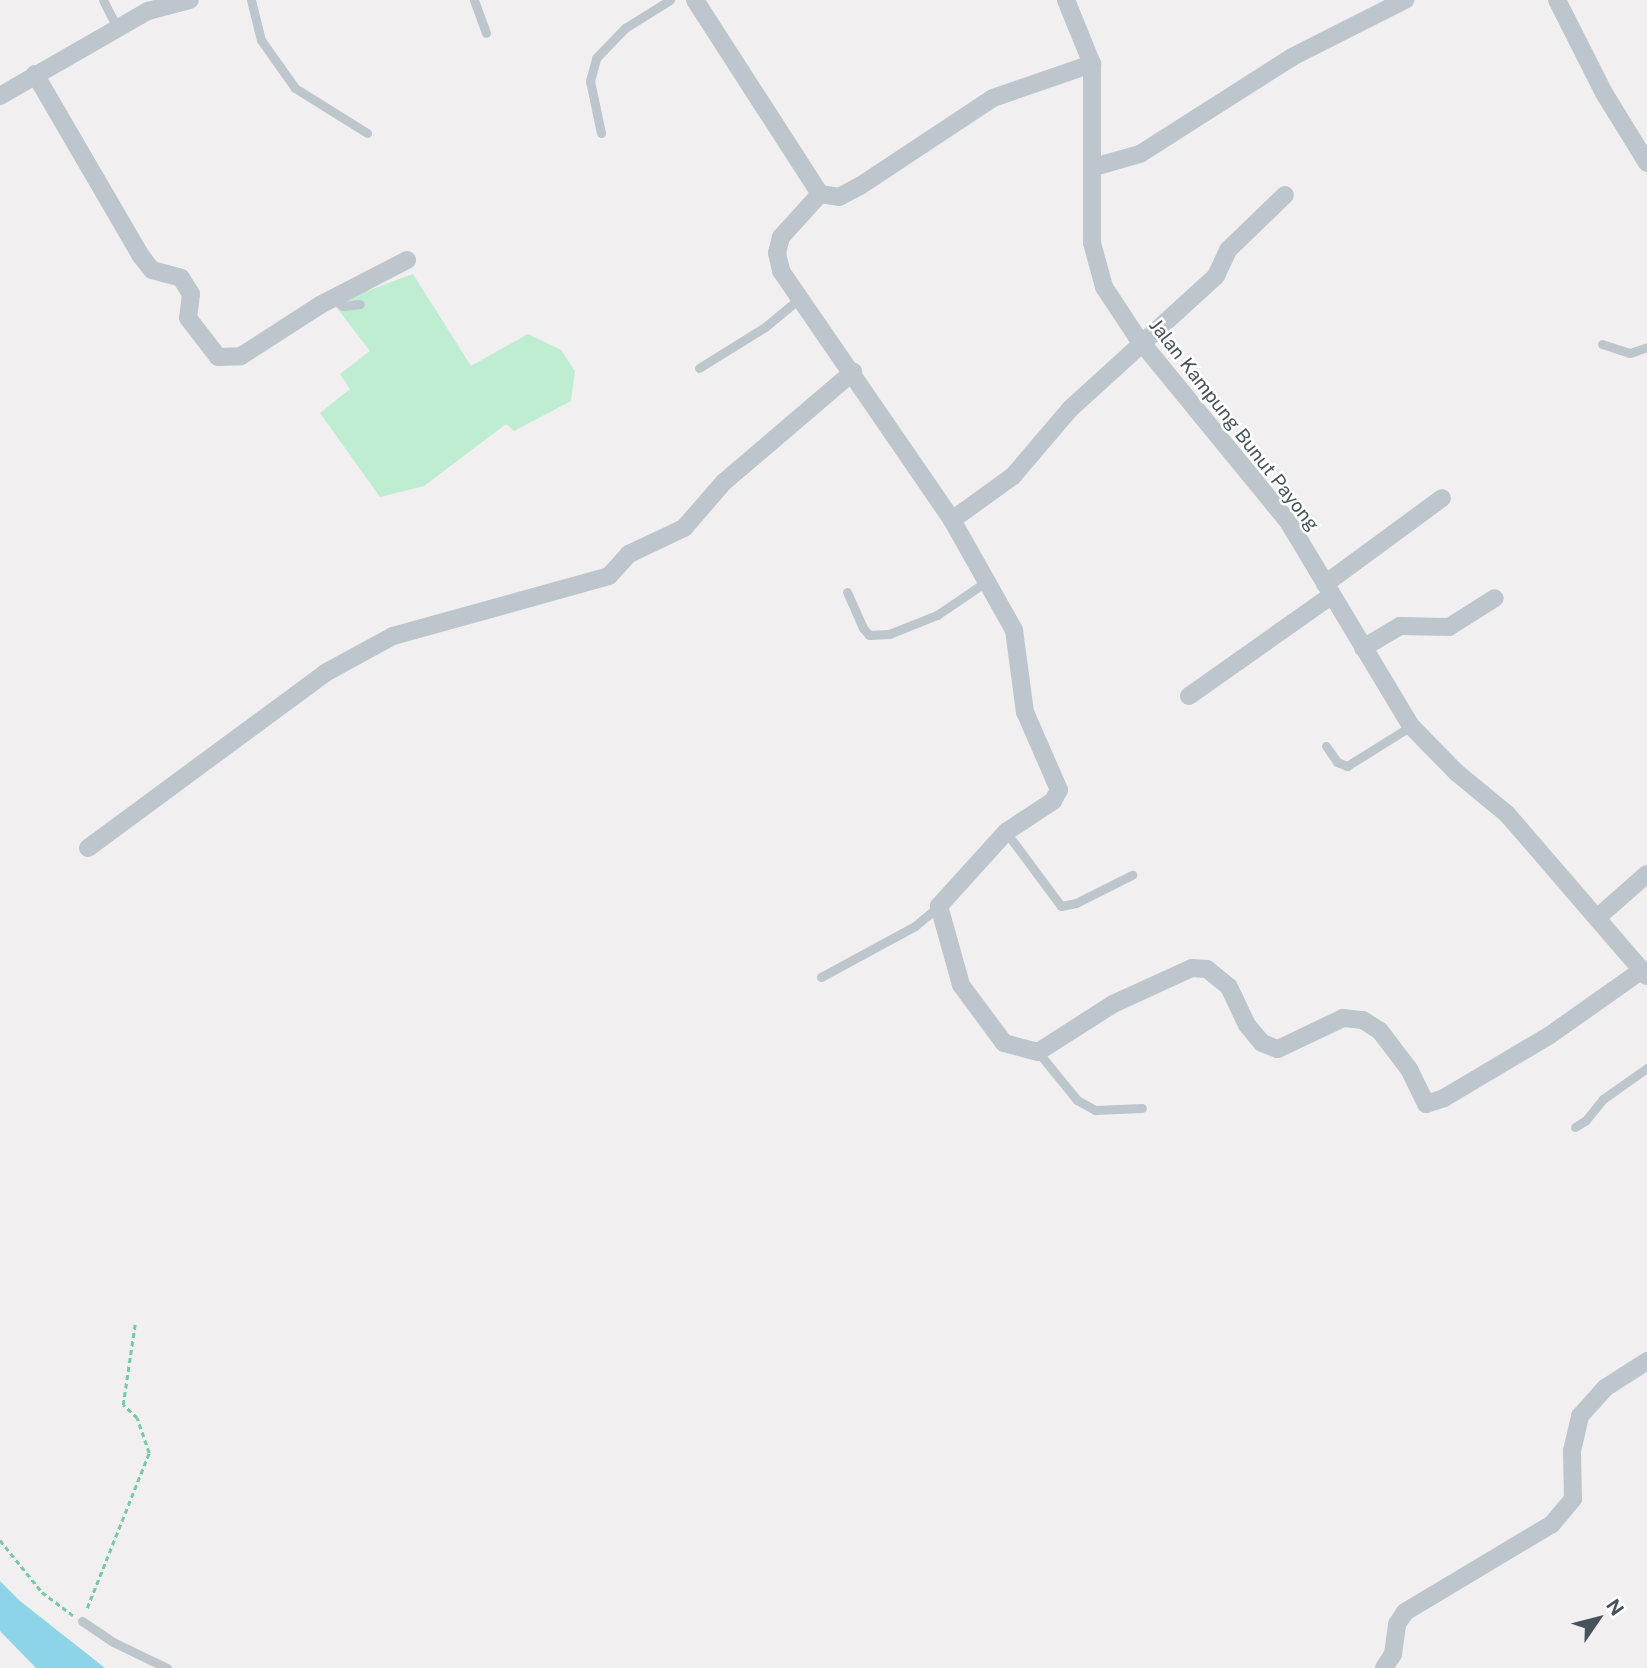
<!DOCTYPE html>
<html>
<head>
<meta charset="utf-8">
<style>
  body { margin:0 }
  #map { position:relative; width:1647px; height:1668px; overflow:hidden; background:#f1efef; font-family:"Public Sans",sans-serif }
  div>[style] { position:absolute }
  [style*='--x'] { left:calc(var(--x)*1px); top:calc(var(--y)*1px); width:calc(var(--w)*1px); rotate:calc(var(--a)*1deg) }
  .green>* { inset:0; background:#bfedd1 }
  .water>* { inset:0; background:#8ed4e8 }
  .path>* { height:2.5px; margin-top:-1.25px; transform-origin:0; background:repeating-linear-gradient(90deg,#78caa3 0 5px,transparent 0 8.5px) }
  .lane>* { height:9px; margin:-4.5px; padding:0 4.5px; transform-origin:4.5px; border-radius:4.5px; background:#bdc6cd }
  .street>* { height:18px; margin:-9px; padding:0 9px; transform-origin:9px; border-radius:9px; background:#bdc6cd }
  span { translate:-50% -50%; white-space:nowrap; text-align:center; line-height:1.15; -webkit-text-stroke:5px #fff; paint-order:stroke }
  .street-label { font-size:19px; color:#47525b }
  .north { position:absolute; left:1563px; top:1584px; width:70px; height:70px; -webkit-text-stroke:5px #fff; paint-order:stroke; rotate:55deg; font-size:19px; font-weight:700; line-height:28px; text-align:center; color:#47525b }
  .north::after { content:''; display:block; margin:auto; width:24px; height:32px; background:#47525b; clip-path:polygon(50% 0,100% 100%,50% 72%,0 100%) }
</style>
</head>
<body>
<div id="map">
  <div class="green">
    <i style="clip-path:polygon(413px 274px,471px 366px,528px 334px,561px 350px,575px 371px,571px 401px,514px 431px,506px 424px,424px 486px,380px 497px,320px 413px,350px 389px,340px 374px,370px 351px,337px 308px,340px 301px)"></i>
  </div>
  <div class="water">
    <i style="clip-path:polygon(0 1581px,20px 1601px,105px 1668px,36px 1668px,0 1631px)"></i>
  </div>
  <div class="path">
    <i style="--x:0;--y:1540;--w:67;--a:51.1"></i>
    <i style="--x:42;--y:1592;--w:39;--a:37"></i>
    <i style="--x:87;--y:1608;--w:167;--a:-68.2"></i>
    <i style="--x:149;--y:1453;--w:37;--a:-109"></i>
    <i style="--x:137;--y:1418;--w:19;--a:-137"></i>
    <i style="--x:123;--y:1405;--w:82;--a:-81.6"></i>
  </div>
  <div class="lane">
    <i style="--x:103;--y:0;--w:31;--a:63"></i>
    <i style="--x:251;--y:0;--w:41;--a:76"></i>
    <i style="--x:261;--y:40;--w:59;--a:54.7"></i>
    <i style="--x:295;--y:88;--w:85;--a:32"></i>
    <i style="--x:474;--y:0;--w:35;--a:70"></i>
    <i style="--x:601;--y:133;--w:53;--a:-101.9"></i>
    <i style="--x:590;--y:81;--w:24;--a:-75"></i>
    <i style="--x:596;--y:58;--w:42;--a:-46"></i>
    <i style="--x:625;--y:28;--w:53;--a:-31.9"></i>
    <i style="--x:332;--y:299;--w:13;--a:32"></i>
    <i style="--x:343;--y:306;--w:17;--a:-7"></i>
    <i style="--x:1602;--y:344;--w:29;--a:18"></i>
    <i style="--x:1630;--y:353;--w:18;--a:-19"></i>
    <i style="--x:699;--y:368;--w:78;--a:-31.8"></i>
    <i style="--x:765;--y:327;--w:45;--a:-39.6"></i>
    <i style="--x:847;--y:592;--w:39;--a:66"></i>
    <i style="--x:863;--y:628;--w:9;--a:49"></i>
    <i style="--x:869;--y:635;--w:20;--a:-3"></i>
    <i style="--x:889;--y:634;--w:52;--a:-21.6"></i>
    <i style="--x:937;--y:615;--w:57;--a:-34.2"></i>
    <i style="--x:1326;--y:746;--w:19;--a:55"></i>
    <i style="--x:1337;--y:762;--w:11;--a:22"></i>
    <i style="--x:1347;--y:766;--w:75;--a:-32"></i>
    <i style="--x:1006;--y:832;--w:92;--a:53.4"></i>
    <i style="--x:1061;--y:906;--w:15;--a:-11"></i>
    <i style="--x:1076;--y:903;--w:63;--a:-26.6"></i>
    <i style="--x:821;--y:977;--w:107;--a:-28.5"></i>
    <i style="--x:915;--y:926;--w:31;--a:-40"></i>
    <i style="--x:1038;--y:1052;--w:62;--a:50.9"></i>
    <i style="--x:1077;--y:1100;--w:21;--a:29"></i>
    <i style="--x:1095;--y:1110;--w:47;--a:-2.4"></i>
    <i style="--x:1575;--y:1127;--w:13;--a:-32"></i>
    <i style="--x:1586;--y:1120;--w:27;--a:-51"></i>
    <i style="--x:1603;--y:1099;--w:54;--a:-35.2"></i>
    <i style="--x:82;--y:1621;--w:37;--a:34"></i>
    <i style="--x:113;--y:1642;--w:60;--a:25.7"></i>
  </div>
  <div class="street">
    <i style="--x:695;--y:0;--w:231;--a:57.2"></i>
    <i style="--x:820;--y:194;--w:58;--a:132.2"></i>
    <i style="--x:781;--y:237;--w:16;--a:104"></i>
    <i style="--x:777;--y:253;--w:18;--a:77"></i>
    <i style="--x:781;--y:271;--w:302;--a:55.5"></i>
    <i style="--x:952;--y:520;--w:126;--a:60.6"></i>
    <i style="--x:1014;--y:630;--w:83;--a:82.4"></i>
    <i style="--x:1025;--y:712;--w:85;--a:66.4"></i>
    <i style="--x:1059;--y:790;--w:13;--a:119"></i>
    <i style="--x:1053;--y:801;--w:56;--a:146.6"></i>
    <i style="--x:1006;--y:832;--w:100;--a:132.2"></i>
    <i style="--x:939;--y:906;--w:82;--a:74.4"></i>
    <i style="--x:961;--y:985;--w:72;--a:53.4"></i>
    <i style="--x:1004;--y:1043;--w:35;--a:15"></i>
    <i style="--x:1038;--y:1052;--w:89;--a:-32.6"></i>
    <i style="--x:1113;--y:1004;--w:87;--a:-24.5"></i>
    <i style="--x:1192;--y:968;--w:15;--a:4"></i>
    <i style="--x:1207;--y:969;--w:28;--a:39"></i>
    <i style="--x:1229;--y:987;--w:42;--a:64.7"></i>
    <i style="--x:1247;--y:1025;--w:23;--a:50"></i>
    <i style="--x:1262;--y:1043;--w:17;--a:21"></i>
    <i style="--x:1278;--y:1049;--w:72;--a:-25.5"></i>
    <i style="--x:1343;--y:1018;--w:20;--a:6"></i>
    <i style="--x:1363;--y:1020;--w:20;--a:33"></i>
    <i style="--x:1380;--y:1031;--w:48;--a:52.7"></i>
    <i style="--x:1409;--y:1069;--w:39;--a:64"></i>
    <i style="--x:1426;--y:1104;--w:19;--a:-18"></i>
    <i style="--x:1444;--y:1098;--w:123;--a:-30.7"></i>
    <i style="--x:1550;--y:1035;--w:113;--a:-35.2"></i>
    <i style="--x:1066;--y:0;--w:69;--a:67.9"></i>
    <i style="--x:1092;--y:64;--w:179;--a:90"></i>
    <i style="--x:1092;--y:243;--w:46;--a:74.7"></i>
    <i style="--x:1104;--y:287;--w:60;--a:56.6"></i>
    <i style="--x:1137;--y:337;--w:240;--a:50.7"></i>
    <i style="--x:1289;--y:523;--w:237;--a:59"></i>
    <i style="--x:1411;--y:726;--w:64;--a:45.6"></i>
    <i style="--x:1456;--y:772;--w:66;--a:39.5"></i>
    <i style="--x:1507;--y:814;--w:214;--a:49.2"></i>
    <i style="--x:1557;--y:0;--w:104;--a:63.2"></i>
    <i style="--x:1604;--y:93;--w:82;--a:58.4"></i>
    <i style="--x:35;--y:74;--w:211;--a:59.8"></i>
    <i style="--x:141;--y:256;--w:18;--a:52"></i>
    <i style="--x:152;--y:270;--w:30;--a:15"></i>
    <i style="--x:181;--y:278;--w:19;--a:58"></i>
    <i style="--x:191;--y:294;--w:24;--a:97"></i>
    <i style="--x:188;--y:318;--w:49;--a:52.4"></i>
    <i style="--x:218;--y:357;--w:23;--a:-2"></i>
    <i style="--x:241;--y:356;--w:94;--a:-32.8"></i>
    <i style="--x:320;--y:305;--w:98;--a:-27.3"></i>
    <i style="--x:0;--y:96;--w:171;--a:-29.9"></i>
    <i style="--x:148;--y:11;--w:43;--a:-14.7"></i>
    <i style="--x:1094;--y:167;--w:48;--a:-15.8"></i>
    <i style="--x:1140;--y:154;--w:180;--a:-32.5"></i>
    <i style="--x:1292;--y:57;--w:127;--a:-26.8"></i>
    <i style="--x:820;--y:194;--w:19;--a:9"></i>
    <i style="--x:839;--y:197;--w:24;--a:-28"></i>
    <i style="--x:860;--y:186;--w:159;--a:-33.5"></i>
    <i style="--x:993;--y:98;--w:105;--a:-19"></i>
    <i style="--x:952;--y:520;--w:75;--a:-35.8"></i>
    <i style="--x:1013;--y:476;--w:88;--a:-49.6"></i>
    <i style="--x:1070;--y:409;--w:197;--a:-42.3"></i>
    <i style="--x:1216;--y:276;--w:29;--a:-65"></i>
    <i style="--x:1228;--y:250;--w:79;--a:-44"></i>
    <i style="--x:1325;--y:584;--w:145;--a:-36.3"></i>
    <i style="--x:1363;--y:648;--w:43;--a:-30.7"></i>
    <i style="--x:1400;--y:626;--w:49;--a:1.2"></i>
    <i style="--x:1449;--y:627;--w:54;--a:-32.2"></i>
    <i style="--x:1189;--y:696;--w:175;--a:-35.2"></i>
    <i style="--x:88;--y:848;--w:295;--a:-36.4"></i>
    <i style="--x:325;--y:673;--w:77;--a:-28.6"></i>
    <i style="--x:393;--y:636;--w:224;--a:-15.5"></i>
    <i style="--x:609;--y:576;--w:30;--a:-48"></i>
    <i style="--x:629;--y:554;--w:61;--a:-25.3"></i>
    <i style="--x:684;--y:528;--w:61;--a:-49"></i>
    <i style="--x:724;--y:482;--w:170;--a:-40.5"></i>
    <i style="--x:1598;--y:917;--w:65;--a:-41.3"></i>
    <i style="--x:1384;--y:1668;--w:17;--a:-57"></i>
    <i style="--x:1393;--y:1654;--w:30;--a:-82"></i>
    <i style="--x:1397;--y:1624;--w:14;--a:-56"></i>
    <i style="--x:1405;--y:1612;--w:171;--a:-30.9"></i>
    <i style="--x:1552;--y:1524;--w:33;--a:-50"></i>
    <i style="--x:1573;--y:1499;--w:48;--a:-91.2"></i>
    <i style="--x:1572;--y:1451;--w:36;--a:-77"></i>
    <i style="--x:1580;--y:1416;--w:38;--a:-48"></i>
    <i style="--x:1605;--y:1388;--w:50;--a:-32.7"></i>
  </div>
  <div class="street-label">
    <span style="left:1234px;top:425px;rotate:52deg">Jalan Kampung Bunut Payong</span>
  </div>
  <div class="north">N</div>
</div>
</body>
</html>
